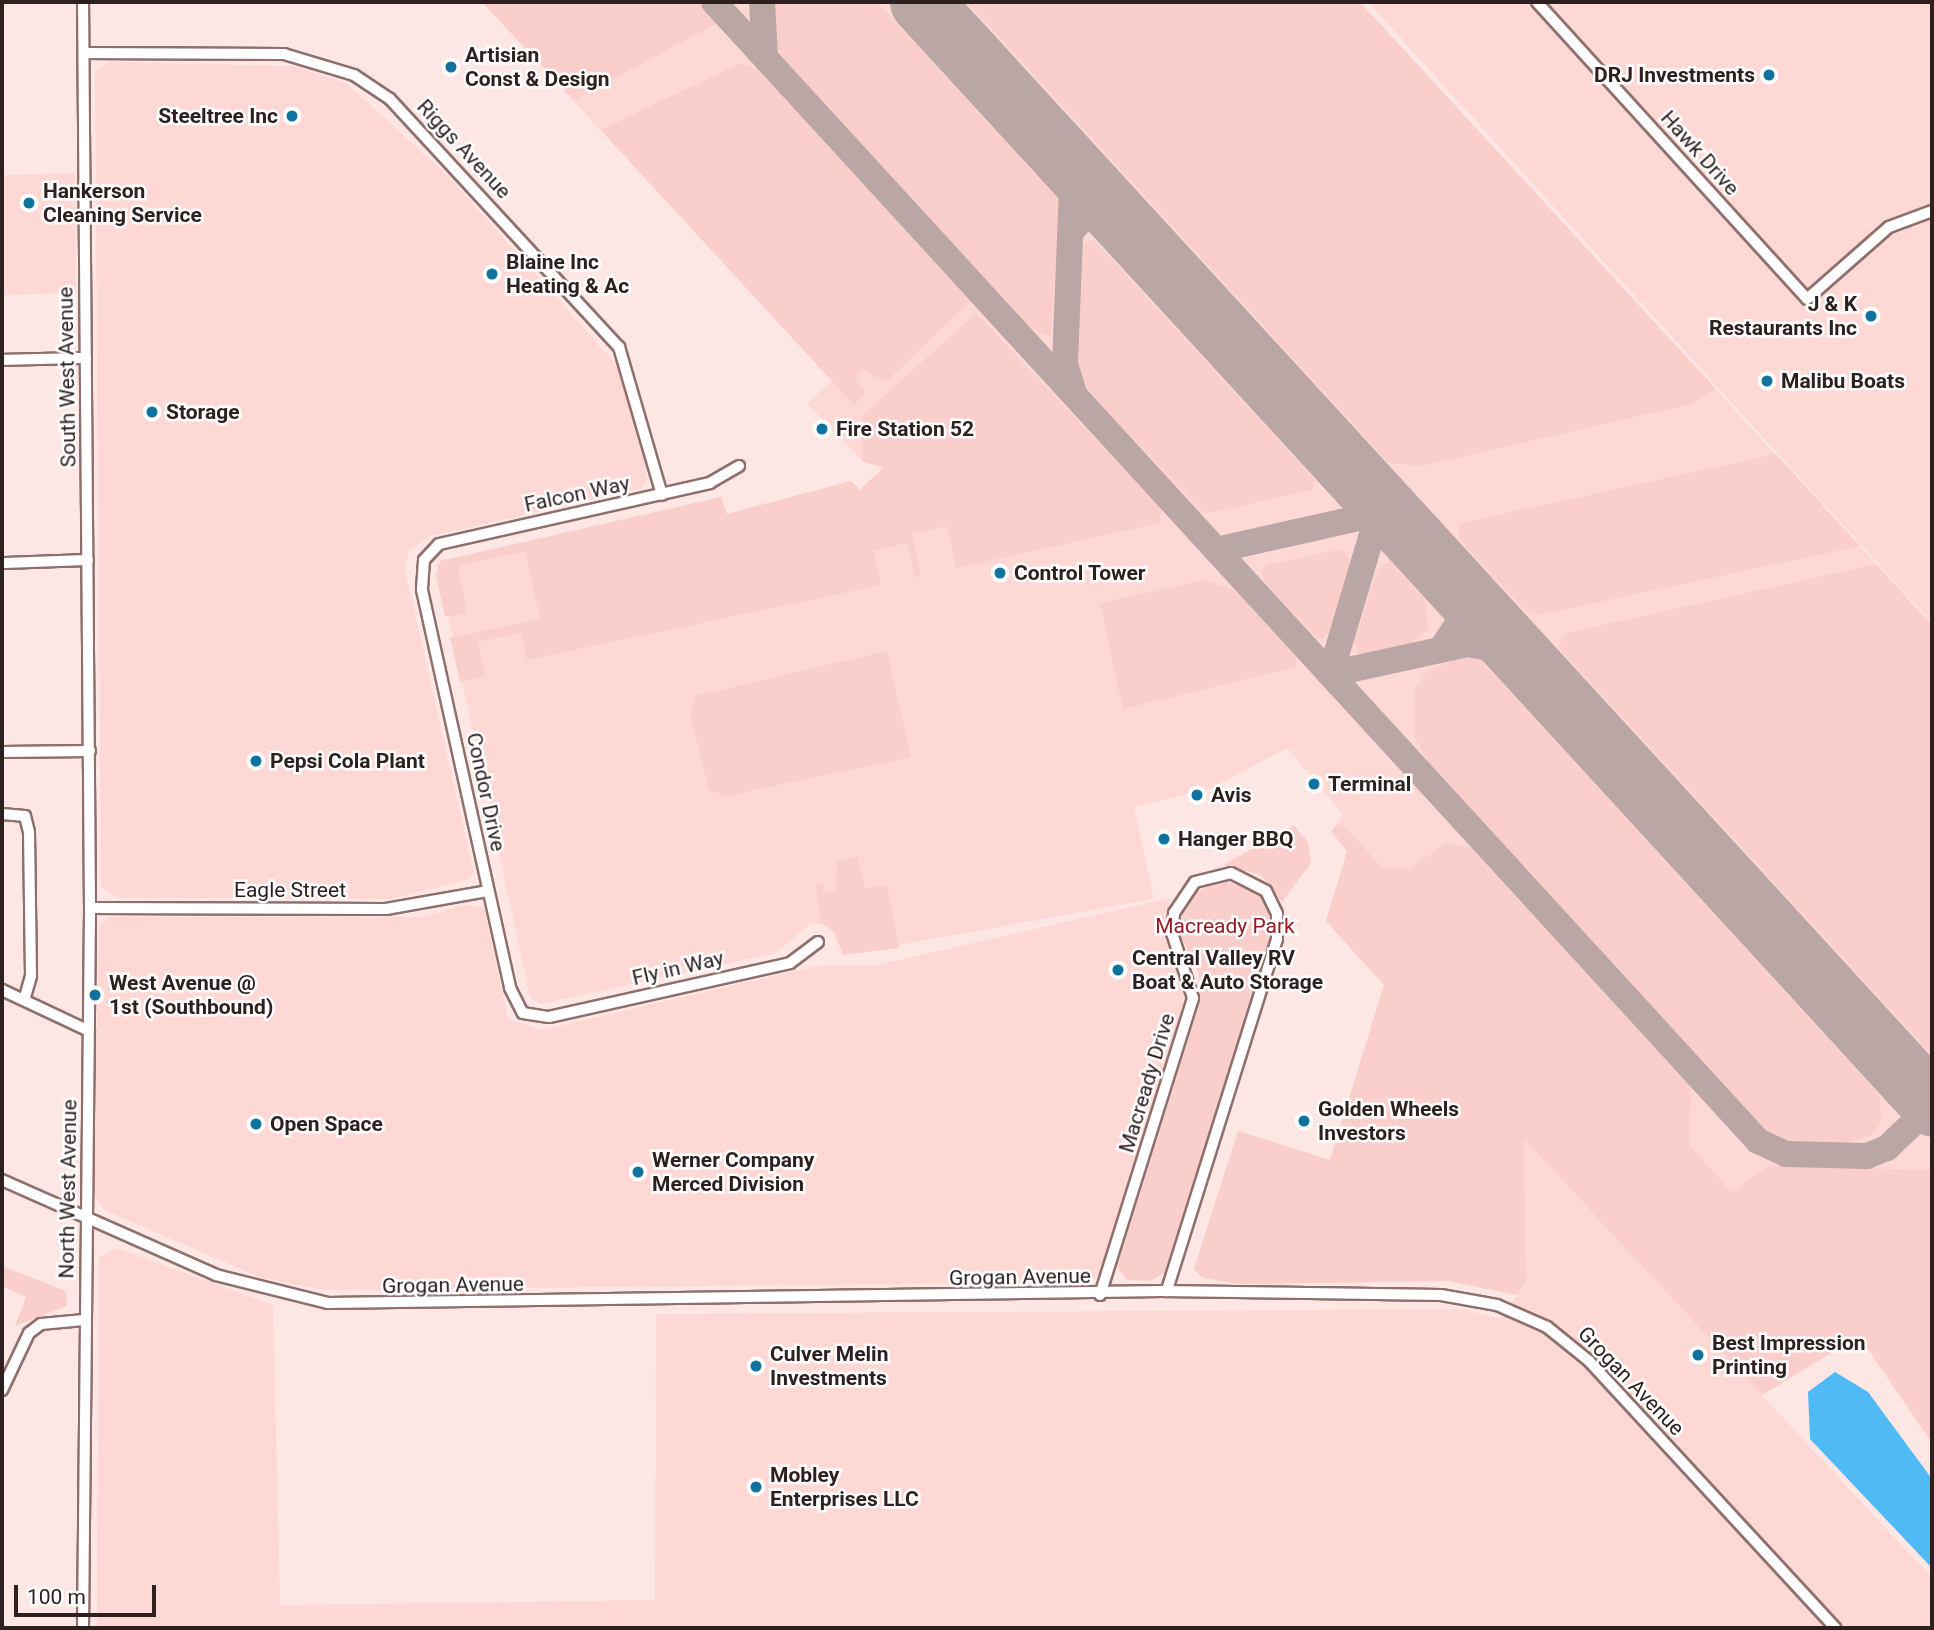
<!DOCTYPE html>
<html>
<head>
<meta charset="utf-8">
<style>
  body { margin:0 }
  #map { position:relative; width:1934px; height:1630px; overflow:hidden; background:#fde7e5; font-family:Roboto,sans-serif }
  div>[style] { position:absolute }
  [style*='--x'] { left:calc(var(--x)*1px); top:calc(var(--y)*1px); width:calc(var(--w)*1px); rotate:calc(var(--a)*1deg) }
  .built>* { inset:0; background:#fdd8d5 }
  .green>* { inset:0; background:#facfcb }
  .water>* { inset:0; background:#50baf4 }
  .taxiway>* { height:26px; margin:-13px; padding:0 13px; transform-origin:13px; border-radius:13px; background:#baa7a5 }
  .runway>* { height:63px; margin:-31.5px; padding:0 31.5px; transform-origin:31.5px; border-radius:31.5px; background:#baa7a5 }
  .roads { filter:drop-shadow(2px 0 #8f6f6c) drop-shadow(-2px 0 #8f6f6c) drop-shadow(0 2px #8f6f6c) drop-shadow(0 -2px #8f6f6c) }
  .minor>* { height:10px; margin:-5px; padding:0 5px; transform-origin:5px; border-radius:5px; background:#fff }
  .dots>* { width:19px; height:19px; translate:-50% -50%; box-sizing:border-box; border:4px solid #fff; border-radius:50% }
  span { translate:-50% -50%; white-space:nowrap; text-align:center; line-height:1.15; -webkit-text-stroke:5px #fff; paint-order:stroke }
  .poi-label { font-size:21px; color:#2d201f; font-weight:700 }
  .left { translate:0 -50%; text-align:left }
  .right { translate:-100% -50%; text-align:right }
  .street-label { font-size:21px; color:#2d201f }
  .park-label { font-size:21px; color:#961a23 }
  .frame { position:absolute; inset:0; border:4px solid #2d201f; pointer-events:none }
  .scale { position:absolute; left:14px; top:1585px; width:142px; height:32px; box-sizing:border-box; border:4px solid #2d201f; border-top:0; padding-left:9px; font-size:21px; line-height:24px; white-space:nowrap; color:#2d201f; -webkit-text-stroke:5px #fff; paint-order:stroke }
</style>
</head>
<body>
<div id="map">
  <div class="built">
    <i style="clip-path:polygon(482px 2px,1360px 2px,1932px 625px,1932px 1443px,1859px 1336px,1762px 1395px,1932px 1578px,1932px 1628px,97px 1628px,99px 1257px,117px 1248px,273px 1305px,280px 1605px,655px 1600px,656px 1314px,1464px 1309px,1501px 1319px,1517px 1295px,1449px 1281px,1239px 1284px,1203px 1278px,1194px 1269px,1238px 1131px,1330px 1160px,1384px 985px,1326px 921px,1347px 851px,1331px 831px,1343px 814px,1287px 748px,1210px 789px,1134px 807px,1154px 899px,843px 955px,830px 926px,811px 923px,776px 953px,540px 1004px,530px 997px,437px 564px,721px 497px,727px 514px,851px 481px,860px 490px,883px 468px,862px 461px,807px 403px,832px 381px)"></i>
    <i style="clip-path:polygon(1368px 2px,1932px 2px,1932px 623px)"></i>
    <i style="clip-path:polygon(109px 62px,293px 66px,346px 83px,446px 174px,624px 373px,644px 458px,647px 482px,640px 489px,430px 536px,410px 550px,404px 566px,474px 874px,466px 880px,390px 899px,119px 898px,101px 888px,95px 71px)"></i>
    <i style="clip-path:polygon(75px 173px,76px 293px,3px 295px,2px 353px,2px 175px)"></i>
    <i style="clip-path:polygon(1170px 898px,1165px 930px,1185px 991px,1180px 1017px,1101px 1274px,1089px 1282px,324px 1290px,262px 1278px,104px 1210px,93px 1192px,99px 926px,108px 917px,422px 917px,463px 905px,484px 907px,508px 1019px,541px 1030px,817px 966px,877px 965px)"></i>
  </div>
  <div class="green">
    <i style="clip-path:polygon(482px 2px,698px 2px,718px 23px,574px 100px)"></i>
    <i style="clip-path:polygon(773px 2px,877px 2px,1060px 201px,1051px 337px,1029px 327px,780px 55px,772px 32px)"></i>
    <i style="clip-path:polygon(967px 2px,1360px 2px,1716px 389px,1692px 404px,1422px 466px,1389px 463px)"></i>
    <i style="clip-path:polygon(740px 63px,759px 70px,970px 301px,886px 382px,863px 370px,855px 378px,866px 393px,854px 405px,601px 130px)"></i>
    <i style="clip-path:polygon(1093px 239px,1315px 480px,1312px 490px,1205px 514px,1089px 393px,1075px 365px,1081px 247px)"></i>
    <i style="clip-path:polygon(976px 313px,1162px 509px,1159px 523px,956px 568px,947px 526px,912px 533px,921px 576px,915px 578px,907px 543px,874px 551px,881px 585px,527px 660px,521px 633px,478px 642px,486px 676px,460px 682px,450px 638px,540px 619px,525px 551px,458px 566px,467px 613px,445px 617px,436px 576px,440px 561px,721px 497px,727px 514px,851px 481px,860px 490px,883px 468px,862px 461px,863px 415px)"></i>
    <i style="clip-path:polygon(1776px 454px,1860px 546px,1538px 615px,1526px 611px,1458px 538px,1461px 523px)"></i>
    <i style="clip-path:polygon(1342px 549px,1352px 563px,1330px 632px,1319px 640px,1265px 584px,1262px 572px,1267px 565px)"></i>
    <i style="clip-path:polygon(1390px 561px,1425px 600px,1428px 628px,1409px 646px,1360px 654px,1354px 642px,1377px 570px)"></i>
    <i style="clip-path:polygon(1876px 564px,1932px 625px,1932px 1055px,1558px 647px,1567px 633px)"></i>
    <i style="clip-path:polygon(1204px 580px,1237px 591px,1296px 655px,1296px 667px,1123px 709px,1100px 603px)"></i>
    <i style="clip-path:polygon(887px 651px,911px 757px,726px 796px,709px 790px,690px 714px,695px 696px)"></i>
    <i style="clip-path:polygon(1464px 656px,1480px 659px,1879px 1094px,1882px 1120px,1872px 1135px,1842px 1144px,1790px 1141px,1765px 1130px,1431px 767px,1414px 736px,1415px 689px,1427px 671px)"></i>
    <i style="clip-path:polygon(1341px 823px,1382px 867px,1411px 868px,1446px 843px,1471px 848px,1691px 1087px,1689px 1145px,1732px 1193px,1767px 1166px,1932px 1170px,1932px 1443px,1859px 1336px,1762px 1395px,1524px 1139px,1526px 1280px,1517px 1295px,1449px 1281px,1239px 1284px,1203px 1278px,1194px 1269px,1238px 1131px,1330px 1160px,1384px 985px,1326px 921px,1347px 851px,1331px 831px)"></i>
    <i style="clip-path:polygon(1294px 825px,1308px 842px,1311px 863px,1282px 902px,1261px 875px,1223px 865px)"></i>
    <i style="clip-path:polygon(858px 857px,865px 889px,887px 885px,899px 948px,843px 955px,836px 933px,822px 923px,815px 885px,822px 884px,824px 894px,836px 891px,837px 861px)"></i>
    <i style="clip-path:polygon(1221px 880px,1258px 892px,1270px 915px,1270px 935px,1166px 1272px,1150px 1281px,1127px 1280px,1117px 1267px,1200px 1002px,1199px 974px,1181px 937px,1182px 913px,1194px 893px)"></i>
    <i style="clip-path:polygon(2px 1266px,66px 1291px,67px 1306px,15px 1326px,26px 1297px,2px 1286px)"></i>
  </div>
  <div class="water">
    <i style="clip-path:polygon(1835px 1372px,1868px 1392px,1932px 1479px,1932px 1568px,1810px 1439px,1808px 1392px)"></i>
  </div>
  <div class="taxiway">
    <i style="--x:714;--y:2;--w:1545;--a:47.49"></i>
    <i style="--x:1758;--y:1141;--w:31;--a:25"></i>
    <i style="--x:1786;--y:1154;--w:81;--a:1.4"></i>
    <i style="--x:1867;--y:1156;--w:22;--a:-22"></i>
    <i style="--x:1887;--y:1148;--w:62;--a:-43.7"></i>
    <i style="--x:762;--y:2;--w:55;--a:86.9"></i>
    <i style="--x:1055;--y:147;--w:44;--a:67.5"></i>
    <i style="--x:1072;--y:188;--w:176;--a:92.3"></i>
    <i style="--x:1065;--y:364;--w:28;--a:73"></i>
    <i style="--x:1071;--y:232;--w:14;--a:-51"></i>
    <i style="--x:1080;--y:221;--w:21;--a:-14"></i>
    <i style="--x:1100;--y:216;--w:37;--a:26"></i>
    <i style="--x:1216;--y:550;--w:147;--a:-12.6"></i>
    <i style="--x:1359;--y:518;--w:30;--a:9"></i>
    <i style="--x:1389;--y:523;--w:37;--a:35"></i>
    <i style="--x:1441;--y:649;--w:37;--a:-56"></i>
    <i style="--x:1462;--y:618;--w:37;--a:-104"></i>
    <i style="--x:1330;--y:674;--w:141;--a:-12.3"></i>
    <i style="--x:1468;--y:644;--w:36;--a:11"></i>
    <i style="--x:1503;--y:651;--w:41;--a:34.1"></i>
    <i style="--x:1338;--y:683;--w:21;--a:-101"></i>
    <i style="--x:1334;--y:662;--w:140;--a:-73.4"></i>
    <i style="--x:1374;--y:528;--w:28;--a:-98"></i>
    <i style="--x:1370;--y:500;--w:33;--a:-121"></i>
  </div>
  <div class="runway">
    <i style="--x:921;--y:2;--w:1496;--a:47.47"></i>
  </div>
  <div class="roads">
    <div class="minor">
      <i style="--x:1537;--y:2;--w:401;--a:47.7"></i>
      <i style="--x:1807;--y:299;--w:109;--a:-41.3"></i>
      <i style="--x:1889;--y:227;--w:46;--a:-20.4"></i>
      <i style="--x:84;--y:53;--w:200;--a:0.3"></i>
      <i style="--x:284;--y:54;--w:73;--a:16.7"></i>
      <i style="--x:354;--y:75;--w:43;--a:33.7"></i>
      <i style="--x:390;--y:99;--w:338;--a:47.3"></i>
      <i style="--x:619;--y:347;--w:154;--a:73.8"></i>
      <i style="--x:2;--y:360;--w:84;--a:-1.4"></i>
      <i style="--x:739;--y:466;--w:34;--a:150"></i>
      <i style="--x:710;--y:483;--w:278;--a:167.3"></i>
      <i style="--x:439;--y:544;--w:22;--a:133"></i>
      <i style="--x:424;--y:560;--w:30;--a:94"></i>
      <i style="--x:422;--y:590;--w:408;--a:77.5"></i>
      <i style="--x:510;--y:988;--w:28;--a:63"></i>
      <i style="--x:523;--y:1013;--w:26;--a:9"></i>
      <i style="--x:549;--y:1017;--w:247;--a:-12.6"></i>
      <i style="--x:790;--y:963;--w:35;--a:-37"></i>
      <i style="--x:2;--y:563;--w:86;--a:-2"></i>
      <i style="--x:2;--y:752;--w:88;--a:-0.7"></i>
      <i style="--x:2;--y:814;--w:23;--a:5"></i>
      <i style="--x:25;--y:816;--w:16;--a:76"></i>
      <i style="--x:29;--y:832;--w:144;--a:89.2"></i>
      <i style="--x:31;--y:976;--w:25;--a:106"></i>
      <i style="--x:90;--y:908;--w:296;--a:0.2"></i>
      <i style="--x:386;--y:909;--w:104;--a:-10"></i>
      <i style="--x:2;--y:990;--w:96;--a:25.2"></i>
      <i style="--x:2;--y:1180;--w:234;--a:23.9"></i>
      <i style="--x:216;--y:1275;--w:115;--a:14"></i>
      <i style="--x:328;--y:1303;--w:835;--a:-0.82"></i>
      <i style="--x:1163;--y:1291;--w:278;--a:0.8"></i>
      <i style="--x:1441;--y:1295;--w:57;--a:10.1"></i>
      <i style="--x:1497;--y:1305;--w:55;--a:23.7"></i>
      <i style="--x:1547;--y:1327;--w:54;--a:39"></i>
      <i style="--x:1589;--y:1361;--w:363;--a:47.3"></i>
      <i style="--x:1100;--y:1295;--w:311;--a:-72.6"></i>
      <i style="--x:1193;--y:998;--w:68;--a:-107.9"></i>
      <i style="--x:1172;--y:933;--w:20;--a:-84"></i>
      <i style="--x:1174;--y:913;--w:37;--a:-56"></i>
      <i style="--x:1195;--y:882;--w:37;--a:-14"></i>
      <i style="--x:1231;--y:873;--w:39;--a:27"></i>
      <i style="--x:1266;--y:891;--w:25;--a:64"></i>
      <i style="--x:1277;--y:914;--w:25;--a:90"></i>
      <i style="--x:1277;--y:939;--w:369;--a:107.4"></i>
      <i style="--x:2;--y:1390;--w:63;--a:-64.7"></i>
      <i style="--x:29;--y:1333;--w:15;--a:-37"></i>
      <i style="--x:41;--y:1324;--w:43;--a:-5.3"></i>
      <i style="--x:83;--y:1628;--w:720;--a:-89.44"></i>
      <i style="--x:90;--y:908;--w:906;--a:-90.44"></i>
    </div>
  </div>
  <div class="dots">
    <i style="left:451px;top:67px;background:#10729f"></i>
    <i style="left:1769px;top:75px;background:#10729f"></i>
    <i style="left:292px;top:116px;background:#10729f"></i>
    <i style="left:29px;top:203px;background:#10729f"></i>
    <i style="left:492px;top:274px;background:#10729f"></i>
    <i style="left:1871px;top:316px;background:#10729f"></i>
    <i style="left:1767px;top:381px;background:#10729f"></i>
    <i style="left:152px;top:412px;background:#10729f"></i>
    <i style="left:822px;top:429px;background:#10729f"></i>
    <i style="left:1000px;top:573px;background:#10729f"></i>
    <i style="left:256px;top:761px;background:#10729f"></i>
    <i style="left:1314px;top:784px;background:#10729f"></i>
    <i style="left:1197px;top:795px;background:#10729f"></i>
    <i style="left:1164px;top:839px;background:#10729f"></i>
    <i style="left:1118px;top:970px;background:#10729f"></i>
    <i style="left:95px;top:995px;background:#10729f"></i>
    <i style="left:1304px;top:1121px;background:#10729f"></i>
    <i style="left:256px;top:1124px;background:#10729f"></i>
    <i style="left:638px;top:1172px;background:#10729f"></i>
    <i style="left:1698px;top:1355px;background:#10729f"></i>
    <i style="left:756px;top:1366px;background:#10729f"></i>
    <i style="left:756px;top:1487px;background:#10729f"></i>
  </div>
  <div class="poi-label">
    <span class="left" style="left:465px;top:67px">Artisian<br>Const &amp; Design</span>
    <span class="right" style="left:1755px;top:75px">DRJ Investments</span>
    <span class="right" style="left:278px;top:116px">Steeltree Inc</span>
    <span class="left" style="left:43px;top:203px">Hankerson<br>Cleaning Service</span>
    <span class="left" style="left:506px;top:274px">Blaine Inc<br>Heating &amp; Ac</span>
    <span class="right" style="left:1857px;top:316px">J &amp; K<br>Restaurants Inc</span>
    <span class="left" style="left:1781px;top:381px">Malibu Boats</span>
    <span class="left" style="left:166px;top:412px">Storage</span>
    <span class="left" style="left:836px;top:429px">Fire Station 52</span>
    <span class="left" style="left:1014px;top:573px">Control Tower</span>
    <span class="left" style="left:270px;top:761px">Pepsi Cola Plant</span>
    <span class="left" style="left:1328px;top:784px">Terminal</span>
    <span class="left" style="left:1211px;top:795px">Avis</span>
    <span class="left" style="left:1178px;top:839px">Hanger BBQ</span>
    <span class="left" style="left:1132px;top:970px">Central Valley RV<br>Boat &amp; Auto Storage</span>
    <span class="left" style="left:109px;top:995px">West Avenue @<br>1st (Southbound)</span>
    <span class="left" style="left:1318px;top:1121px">Golden Wheels<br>Investors</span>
    <span class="left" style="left:270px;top:1124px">Open Space</span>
    <span class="left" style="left:652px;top:1172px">Werner Company<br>Merced Division</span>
    <span class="left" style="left:1712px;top:1355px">Best Impression<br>Printing</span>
    <span class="left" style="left:770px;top:1366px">Culver Melin<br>Investments</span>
    <span class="left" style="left:770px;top:1487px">Mobley<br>Enterprises LLC</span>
  </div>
  <div class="street-label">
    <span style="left:464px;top:149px;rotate:47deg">Riggs Avenue</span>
    <span style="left:1700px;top:153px;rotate:48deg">Hawk Drive</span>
    <span style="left:67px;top:377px;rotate:-91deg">South West Avenue</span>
    <span style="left:577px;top:494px;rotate:-12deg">Falcon Way</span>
    <span style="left:486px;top:792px;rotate:78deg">Condor Drive</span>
    <span style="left:290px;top:890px">Eagle Street</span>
    <span style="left:678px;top:968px;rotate:-13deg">Fly in Way</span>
    <span style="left:1147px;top:1083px;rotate:-73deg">Macready Drive</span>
    <span style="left:68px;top:1189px;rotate:-89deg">North West Avenue</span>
    <span style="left:1020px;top:1277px;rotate:-1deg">Grogan Avenue</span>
    <span style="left:453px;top:1285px;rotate:-1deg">Grogan Avenue</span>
    <span style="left:1631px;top:1381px;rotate:46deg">Grogan Avenue</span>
  </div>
  <div class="park-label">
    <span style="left:1225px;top:926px">Macready Park</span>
  </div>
  <div class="frame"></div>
  <div class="scale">100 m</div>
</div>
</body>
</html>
